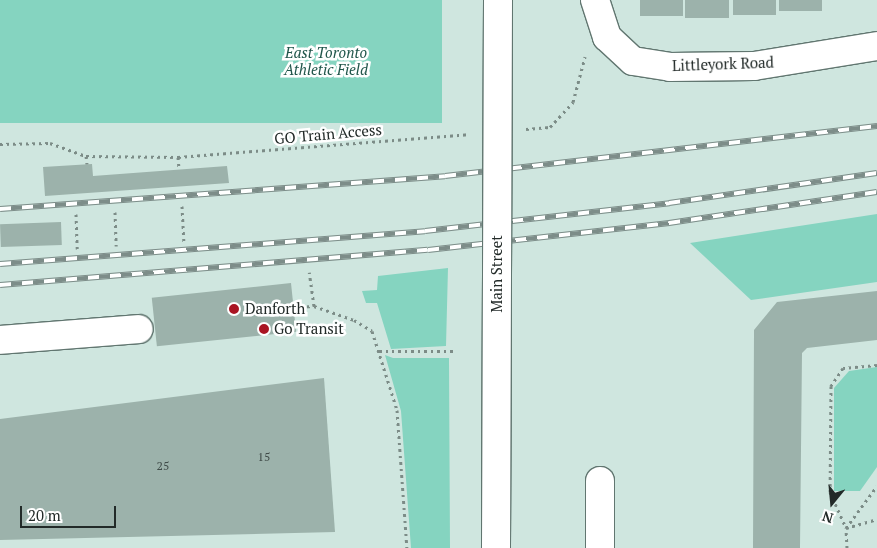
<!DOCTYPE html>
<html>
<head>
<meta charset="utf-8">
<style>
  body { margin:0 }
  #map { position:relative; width:877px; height:548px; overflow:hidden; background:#cfe6df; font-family:"PT Serif",serif }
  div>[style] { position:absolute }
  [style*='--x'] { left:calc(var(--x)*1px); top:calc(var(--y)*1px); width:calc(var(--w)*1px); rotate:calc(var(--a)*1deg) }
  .green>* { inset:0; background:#85d4c0; transform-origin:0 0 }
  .building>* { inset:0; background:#9cb2ab; transform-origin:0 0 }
  .path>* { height:3px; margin-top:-1.5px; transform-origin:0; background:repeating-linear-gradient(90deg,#7c8c87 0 2.5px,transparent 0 6.5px) }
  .roads { filter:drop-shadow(1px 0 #617670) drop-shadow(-1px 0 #617670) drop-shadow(0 1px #617670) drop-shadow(0 -1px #617670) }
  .minor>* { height:28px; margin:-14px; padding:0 14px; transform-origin:14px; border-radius:14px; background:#fff }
  .tram>* { height:1px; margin:-0.5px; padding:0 0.5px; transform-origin:0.5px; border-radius:0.5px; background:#7d8d89 }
  .rail>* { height:5.5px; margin-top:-2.75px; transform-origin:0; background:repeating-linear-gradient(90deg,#fff 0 11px,#7d8d89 0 22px); box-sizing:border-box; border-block:1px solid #7d8d89 }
  .bridges { filter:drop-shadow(1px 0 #617670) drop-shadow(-1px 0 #617670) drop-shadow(0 1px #617670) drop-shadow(0 -1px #617670) }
  .minor-bridge>* { height:28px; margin:-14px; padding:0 14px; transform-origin:14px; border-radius:14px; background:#fff }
  .dots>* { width:14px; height:14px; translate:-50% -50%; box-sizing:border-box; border:2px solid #fff; border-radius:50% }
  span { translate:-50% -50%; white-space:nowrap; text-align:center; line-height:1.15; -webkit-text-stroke:5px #fff; paint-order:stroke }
  .number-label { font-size:12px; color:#404c49 }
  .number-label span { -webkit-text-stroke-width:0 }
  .park-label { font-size:15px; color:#21564b; font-style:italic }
  .street-label { font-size:15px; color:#222a28 }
  .poi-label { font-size:15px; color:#222a28 }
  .left { translate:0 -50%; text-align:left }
  .north { position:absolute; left:807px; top:478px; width:50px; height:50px; -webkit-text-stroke:4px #fff; paint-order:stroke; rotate:197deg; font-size:14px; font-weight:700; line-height:20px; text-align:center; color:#222a28 }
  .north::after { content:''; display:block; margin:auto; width:18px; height:22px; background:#222a28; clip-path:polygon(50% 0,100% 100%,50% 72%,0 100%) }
  .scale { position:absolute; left:20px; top:506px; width:96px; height:22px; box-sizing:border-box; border:2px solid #222a28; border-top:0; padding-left:6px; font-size:15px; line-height:18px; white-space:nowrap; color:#222a28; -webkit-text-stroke:4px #fff; paint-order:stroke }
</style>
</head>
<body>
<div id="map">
  <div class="green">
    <i style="left:0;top:0;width:442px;height:123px"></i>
    <i style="clip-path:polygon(877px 214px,877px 282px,751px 300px,690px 243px)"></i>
    <i style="clip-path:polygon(448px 268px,446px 346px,391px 349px,377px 303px,366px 303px,362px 291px,377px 290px,378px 276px)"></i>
    <i style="clip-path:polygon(385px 355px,393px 358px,449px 358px,450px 548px,411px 548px,401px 411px)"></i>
    <i style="clip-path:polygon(877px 367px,877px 467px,860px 491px,834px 491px,834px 388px,849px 371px)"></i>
  </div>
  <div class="building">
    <i style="left:640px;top:0;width:43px;height:16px"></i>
    <i style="left:685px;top:0;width:44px;height:18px"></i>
    <i style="left:733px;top:0;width:43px;height:15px"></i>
    <i style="left:779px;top:0;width:43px;height:11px"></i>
    <i style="clip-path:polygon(92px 164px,93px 176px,227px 166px,229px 183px,45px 196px,43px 167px)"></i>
    <i style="left:61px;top:222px;width:23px;height:61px;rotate:88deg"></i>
    <i style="left:291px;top:283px;width:49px;height:140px;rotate:84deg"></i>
    <i style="clip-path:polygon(877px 291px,877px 340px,807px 348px,802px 353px,800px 548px,753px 548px,754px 330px,777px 302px)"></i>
    <i style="clip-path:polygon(324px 378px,335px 532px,0 540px,0 419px)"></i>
  </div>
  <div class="path">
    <i style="--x:526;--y:129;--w:24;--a:-5"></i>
    <i style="--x:550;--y:127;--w:34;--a:-47"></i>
    <i style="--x:573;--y:102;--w:47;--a:-75.1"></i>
    <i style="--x:0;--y:144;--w:50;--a:-1.1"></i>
    <i style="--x:50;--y:143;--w:38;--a:20"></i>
    <i style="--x:86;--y:156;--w:92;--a:0.6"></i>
    <i style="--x:178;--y:157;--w:291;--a:-4.5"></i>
    <i style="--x:86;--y:156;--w:8;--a:83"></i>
    <i style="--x:178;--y:157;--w:12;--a:85"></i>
    <i style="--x:182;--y:206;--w:36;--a:87"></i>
    <i style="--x:115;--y:212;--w:34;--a:88"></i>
    <i style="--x:76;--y:214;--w:35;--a:88"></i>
    <i style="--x:314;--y:306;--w:42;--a:19.3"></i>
    <i style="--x:354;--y:320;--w:21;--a:31"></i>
    <i style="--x:372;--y:331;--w:83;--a:72.4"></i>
    <i style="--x:397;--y:410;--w:138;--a:85.9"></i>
    <i style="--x:294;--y:307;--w:20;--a:-3"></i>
    <i style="--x:314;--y:306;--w:34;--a:-98"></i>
    <i style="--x:379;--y:351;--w:76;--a:0"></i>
    <i style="--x:877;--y:365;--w:34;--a:175"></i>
    <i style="--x:843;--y:368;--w:22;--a:124"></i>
    <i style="--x:831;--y:386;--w:106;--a:90.5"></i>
    <i style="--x:830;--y:492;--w:39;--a:66"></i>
    <i style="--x:846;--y:528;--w:32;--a:-16"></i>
    <i style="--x:847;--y:548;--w:20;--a:-93"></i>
    <i style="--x:846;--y:528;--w:52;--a:-53.6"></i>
  </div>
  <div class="roads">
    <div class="minor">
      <i style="--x:595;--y:0;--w:39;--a:72"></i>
      <i style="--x:607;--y:37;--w:35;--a:43"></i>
      <i style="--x:633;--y:61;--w:37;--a:9"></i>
      <i style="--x:670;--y:67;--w:84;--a:-0.7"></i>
      <i style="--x:754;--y:66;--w:125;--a:-9.2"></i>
      <i style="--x:0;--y:340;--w:139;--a:-4.5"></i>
      <i style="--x:600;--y:481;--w:67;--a:90"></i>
    </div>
  </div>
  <div class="tram">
    <i style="--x:488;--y:548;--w:548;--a:-89.79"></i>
    <i style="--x:503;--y:548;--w:548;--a:-89.79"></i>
  </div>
  <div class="rail">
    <i style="--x:0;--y:209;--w:446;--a:-4.2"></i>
    <i style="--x:445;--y:176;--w:435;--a:-6.6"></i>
    <i style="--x:0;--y:264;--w:426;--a:-4.4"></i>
    <i style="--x:425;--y:231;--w:246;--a:-6.5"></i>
    <i style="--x:669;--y:203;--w:210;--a:-8.2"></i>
    <i style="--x:0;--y:285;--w:429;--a:-4.7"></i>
    <i style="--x:428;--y:250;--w:243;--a:-6.4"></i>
    <i style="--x:669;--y:223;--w:210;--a:-8.5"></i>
  </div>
  <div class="bridges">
    <div class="minor-bridge">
      <i style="--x:496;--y:548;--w:548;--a:-89.79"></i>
    </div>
  </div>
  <div class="dots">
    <i style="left:234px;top:309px;background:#a91422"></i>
    <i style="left:264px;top:329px;background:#a91422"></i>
  </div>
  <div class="number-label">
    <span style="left:264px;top:457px">15</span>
    <span style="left:163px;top:466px">25</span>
  </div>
  <div class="park-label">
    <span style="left:326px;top:61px">East Toronto<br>Athletic Field</span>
  </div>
  <div class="street-label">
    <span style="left:723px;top:64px;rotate:-2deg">Littleyork Road</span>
    <span style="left:328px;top:134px;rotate:-5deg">GO Train Access</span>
    <span style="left:497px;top:274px;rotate:-90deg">Main Street</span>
  </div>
  <div class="poi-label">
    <span class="left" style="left:245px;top:309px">Danforth</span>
    <span class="left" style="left:274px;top:329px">Go Transit</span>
  </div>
  <div class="north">N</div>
  <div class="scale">20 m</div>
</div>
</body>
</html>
